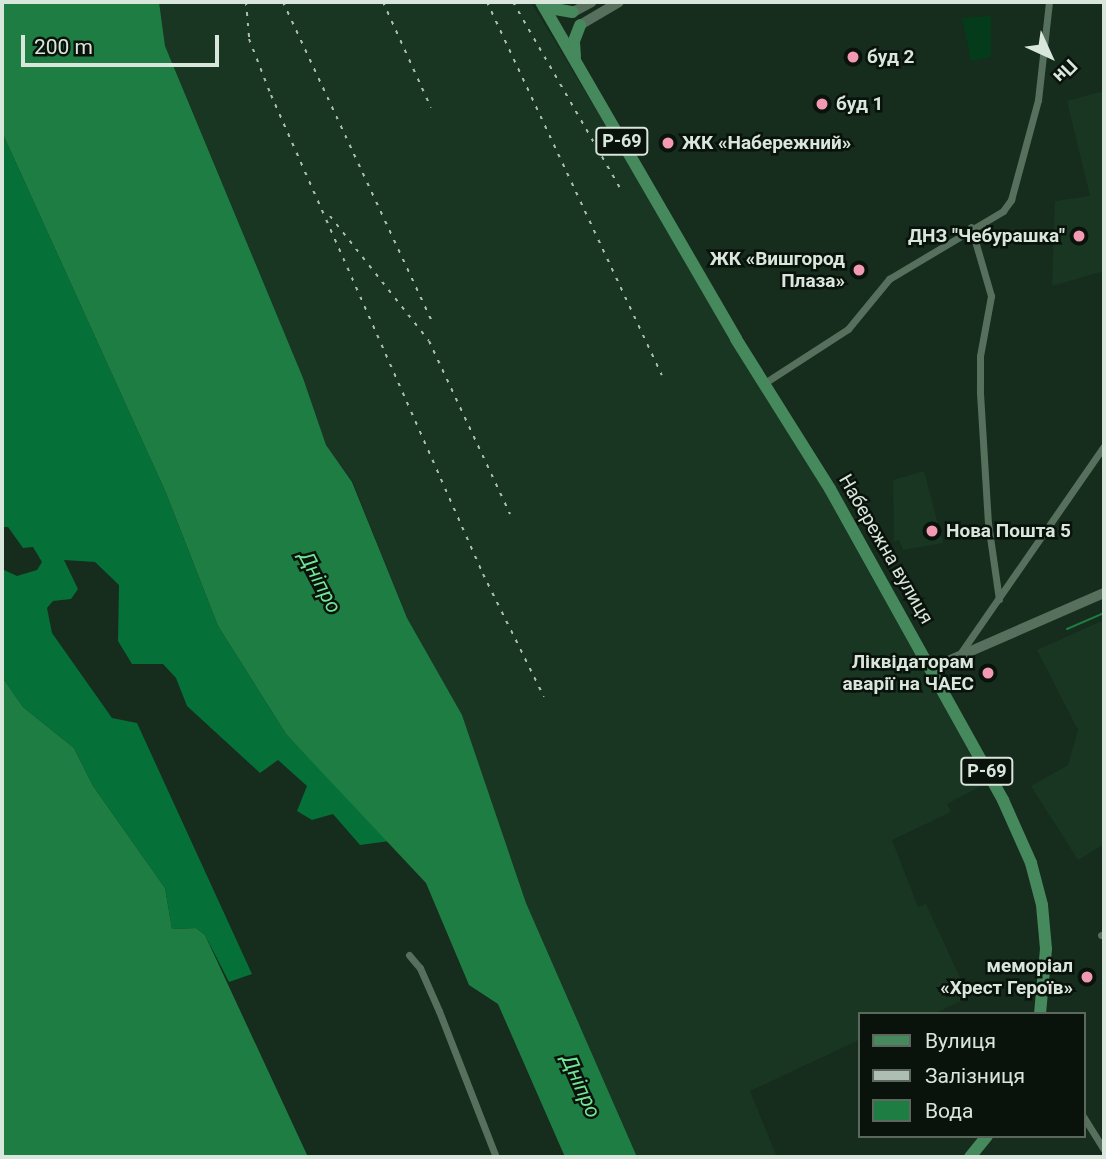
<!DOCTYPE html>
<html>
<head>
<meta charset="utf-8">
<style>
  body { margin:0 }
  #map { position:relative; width:1106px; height:1159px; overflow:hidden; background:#162c1c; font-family:Roboto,sans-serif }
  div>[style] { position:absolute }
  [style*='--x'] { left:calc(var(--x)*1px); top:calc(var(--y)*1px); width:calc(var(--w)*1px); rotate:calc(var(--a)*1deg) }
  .built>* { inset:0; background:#193622 }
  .green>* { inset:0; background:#043c1b }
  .forest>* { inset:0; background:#057037 }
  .water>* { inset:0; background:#1e7d43 }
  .stream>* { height:2px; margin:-1px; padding:0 1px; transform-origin:1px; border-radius:1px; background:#1e7d43 }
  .street>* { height:7px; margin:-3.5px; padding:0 3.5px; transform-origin:3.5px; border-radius:3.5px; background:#576f5d }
  .secondary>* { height:10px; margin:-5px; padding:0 5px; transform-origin:5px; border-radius:5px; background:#576f5d }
  .primary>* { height:12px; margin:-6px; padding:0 6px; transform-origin:6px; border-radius:6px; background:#45895c }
  .rail>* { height:2px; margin-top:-1px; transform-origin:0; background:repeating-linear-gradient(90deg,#afbeb2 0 3.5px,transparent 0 10.5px) }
  .dots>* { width:19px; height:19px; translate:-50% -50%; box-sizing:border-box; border:4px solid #09120b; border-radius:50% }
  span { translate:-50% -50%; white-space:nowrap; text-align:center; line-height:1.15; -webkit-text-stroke:5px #09120b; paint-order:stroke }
  .shield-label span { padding:2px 5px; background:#09120b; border:2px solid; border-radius:5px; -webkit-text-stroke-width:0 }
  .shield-label { font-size:18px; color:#d9e6db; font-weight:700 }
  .poi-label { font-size:19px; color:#d9e6db; font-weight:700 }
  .left { translate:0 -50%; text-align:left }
  .right { translate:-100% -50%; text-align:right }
  .street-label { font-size:19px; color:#d9e6db }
  .water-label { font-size:21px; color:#72e696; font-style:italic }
  .frame { position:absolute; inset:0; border:4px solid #d9e6db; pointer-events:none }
  .legend { position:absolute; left:858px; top:1012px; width:228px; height:126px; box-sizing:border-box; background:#09120b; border:2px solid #5c675e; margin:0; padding:9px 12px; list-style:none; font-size:21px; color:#d9e6db }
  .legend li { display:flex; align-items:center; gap:14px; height:35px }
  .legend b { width:35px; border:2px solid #5c675e }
  .north { position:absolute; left:1015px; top:21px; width:70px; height:70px; -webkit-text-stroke:5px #09120b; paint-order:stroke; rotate:135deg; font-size:19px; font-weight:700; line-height:28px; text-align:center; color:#d9e6db }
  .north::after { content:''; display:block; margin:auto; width:24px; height:32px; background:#d9e6db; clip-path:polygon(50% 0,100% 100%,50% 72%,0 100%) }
  .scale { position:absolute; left:21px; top:35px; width:198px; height:32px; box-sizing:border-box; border:4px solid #d9e6db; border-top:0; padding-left:9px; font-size:21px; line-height:24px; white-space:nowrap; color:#d9e6db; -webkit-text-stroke:5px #09120b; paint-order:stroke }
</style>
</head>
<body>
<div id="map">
  <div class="built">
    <i style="clip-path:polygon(159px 2px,531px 2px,784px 419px,959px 733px,985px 784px,947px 804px,951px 812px,892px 840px,918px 907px,926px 904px,969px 997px,934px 1014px,859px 1014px,859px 1040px,750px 1091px,777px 1157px,637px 1157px,526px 903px,462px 715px,407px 618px,353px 482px,326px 445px,303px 378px,165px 46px)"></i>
    <i style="clip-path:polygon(1104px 91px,1104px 271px,1052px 286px,1055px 201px,1090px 196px,1067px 101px)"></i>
    <i style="clip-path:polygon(924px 471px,943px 543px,903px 550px,899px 540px,894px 542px,893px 480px)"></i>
    <i style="clip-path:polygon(1104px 620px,1104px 844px,1078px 860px,1031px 786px,1068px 765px,1078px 730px,1037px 650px)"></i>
  </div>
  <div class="green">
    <i style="clip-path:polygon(991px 16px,991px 57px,971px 61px,962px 18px)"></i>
  </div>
  <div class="forest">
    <i style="clip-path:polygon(2px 132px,166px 493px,218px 626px,286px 734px,390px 841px,360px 845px,333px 814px,312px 820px,297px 811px,307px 786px,278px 760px,260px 773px,187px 706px,176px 678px,163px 664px,132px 664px,118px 641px,119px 585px,95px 562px,64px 560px,78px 589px,71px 599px,53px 601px,47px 608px,52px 633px,112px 718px,137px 723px,252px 974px,229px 982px,205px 935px,196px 928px,172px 929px,165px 888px,93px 786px,74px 748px,23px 707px,2px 677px,2px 569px,17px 576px,37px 570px,42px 562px,33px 547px,23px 548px,8px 527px,2px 527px)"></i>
  </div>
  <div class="water">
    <i style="clip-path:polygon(2px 2px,159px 2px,165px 46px,303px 378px,326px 445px,352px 482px,407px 618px,462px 715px,526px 903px,637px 1157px,565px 1157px,498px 1004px,469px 985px,426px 883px,286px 734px,218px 626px,166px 493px,2px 132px)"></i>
    <i style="clip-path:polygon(2px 677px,23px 707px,74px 748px,93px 786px,165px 888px,172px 929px,196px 928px,205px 935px,308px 1157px,2px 1157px)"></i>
  </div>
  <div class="stream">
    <i style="--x:1067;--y:629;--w:40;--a:-23.4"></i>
  </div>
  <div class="street">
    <i style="--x:971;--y:227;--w:72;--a:73.8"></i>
    <i style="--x:991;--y:296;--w:61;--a:100.4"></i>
    <i style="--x:980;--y:356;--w:37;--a:90"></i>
    <i style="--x:980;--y:393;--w:130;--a:86.5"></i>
    <i style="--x:988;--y:523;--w:77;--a:81.8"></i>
    <i style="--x:763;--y:384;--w:101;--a:-32.9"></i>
    <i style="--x:848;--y:329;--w:65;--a:-50.6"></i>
    <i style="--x:889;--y:279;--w:133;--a:-30.8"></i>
    <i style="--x:1003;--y:211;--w:14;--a:-54"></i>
    <i style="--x:1011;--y:200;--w:104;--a:-74.9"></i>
    <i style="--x:1038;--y:100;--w:99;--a:-83.6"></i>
    <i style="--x:960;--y:654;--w:253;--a:-55.3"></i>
    <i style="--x:1101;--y:935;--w:3;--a:-18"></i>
    <i style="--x:409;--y:955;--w:17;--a:50"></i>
    <i style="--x:420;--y:968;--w:47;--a:66.2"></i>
    <i style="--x:439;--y:1011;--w:157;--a:68.7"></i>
    <i style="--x:1083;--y:1116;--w:39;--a:58"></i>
  </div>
  <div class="secondary">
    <i style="--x:573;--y:12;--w:21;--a:-28"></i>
    <i style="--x:580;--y:25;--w:45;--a:-30.5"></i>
    <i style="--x:932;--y:668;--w:188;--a:-23.6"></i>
  </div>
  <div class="primary">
    <i style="--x:541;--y:2;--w:389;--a:59.9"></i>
    <i style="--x:736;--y:339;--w:177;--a:57.9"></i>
    <i style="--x:830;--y:489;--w:356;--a:60.9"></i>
    <i style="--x:1003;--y:800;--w:69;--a:66"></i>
    <i style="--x:1031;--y:863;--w:43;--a:75.3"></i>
    <i style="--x:1042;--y:905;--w:44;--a:84.8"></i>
    <i style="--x:1046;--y:949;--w:65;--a:95.3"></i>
    <i style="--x:544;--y:7;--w:29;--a:10"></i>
    <i style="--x:575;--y:57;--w:16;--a:-94"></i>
    <i style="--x:574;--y:41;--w:17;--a:-69"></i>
    <i style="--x:970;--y:1157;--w:27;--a:-51"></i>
  </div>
  <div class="rail">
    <i style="--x:246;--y:2;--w:37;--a:85"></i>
    <i style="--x:249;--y:39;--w:60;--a:68.6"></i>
    <i style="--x:271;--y:95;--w:524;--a:66.13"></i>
    <i style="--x:483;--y:574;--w:137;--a:63.6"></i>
    <i style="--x:283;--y:2;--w:355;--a:65"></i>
    <i style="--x:383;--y:2;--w:116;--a:65.6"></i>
    <i style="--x:487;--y:2;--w:412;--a:64.9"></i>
    <i style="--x:513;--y:2;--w:217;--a:60.1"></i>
    <i style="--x:330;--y:216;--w:159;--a:51.6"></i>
    <i style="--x:429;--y:341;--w:191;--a:64.9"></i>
  </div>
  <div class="dots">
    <i style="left:853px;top:57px;background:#f19ab2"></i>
    <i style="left:822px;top:104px;background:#f19ab2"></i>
    <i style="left:668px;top:143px;background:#f19ab2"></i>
    <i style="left:1079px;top:236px;background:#f19ab2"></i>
    <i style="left:859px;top:270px;background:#f19ab2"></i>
    <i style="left:932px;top:531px;background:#f19ab2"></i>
    <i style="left:988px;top:673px;background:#f19ab2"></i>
    <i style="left:1087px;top:977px;background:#f19ab2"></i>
  </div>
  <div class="shield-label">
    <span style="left:622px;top:141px">Р-69</span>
    <span style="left:987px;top:771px">Р-69</span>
  </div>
  <div class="poi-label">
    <span class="left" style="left:867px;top:57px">буд 2</span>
    <span class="left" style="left:836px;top:104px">буд 1</span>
    <span class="left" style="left:682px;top:143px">ЖК «Набережний»</span>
    <span class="right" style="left:1065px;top:236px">ДНЗ "Чебурашка"</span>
    <span class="right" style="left:845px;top:270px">ЖК «Вишгород<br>Плаза»</span>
    <span class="left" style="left:946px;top:531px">Нова Пошта 5</span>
    <span class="right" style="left:974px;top:673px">Ліквідаторам<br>аварії на ЧАЕС</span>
    <span class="right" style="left:1073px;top:977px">меморіал<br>«Хрест Героїв»</span>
  </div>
  <div class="street-label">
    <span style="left:886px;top:549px;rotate:60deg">Набережна вулиця</span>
  </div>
  <div class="water-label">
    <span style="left:320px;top:582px;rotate:62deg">Дніпро</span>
    <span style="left:581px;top:1086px;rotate:66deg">Дніпро</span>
  </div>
  <div class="frame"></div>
  <ul class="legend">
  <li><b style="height:9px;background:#45895c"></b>Вулиця</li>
  <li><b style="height:9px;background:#afbeb2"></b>Залізниця</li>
  <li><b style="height:19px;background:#1e7d43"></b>Вода</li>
  </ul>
  <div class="north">Пн</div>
  <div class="scale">200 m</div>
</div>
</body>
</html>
